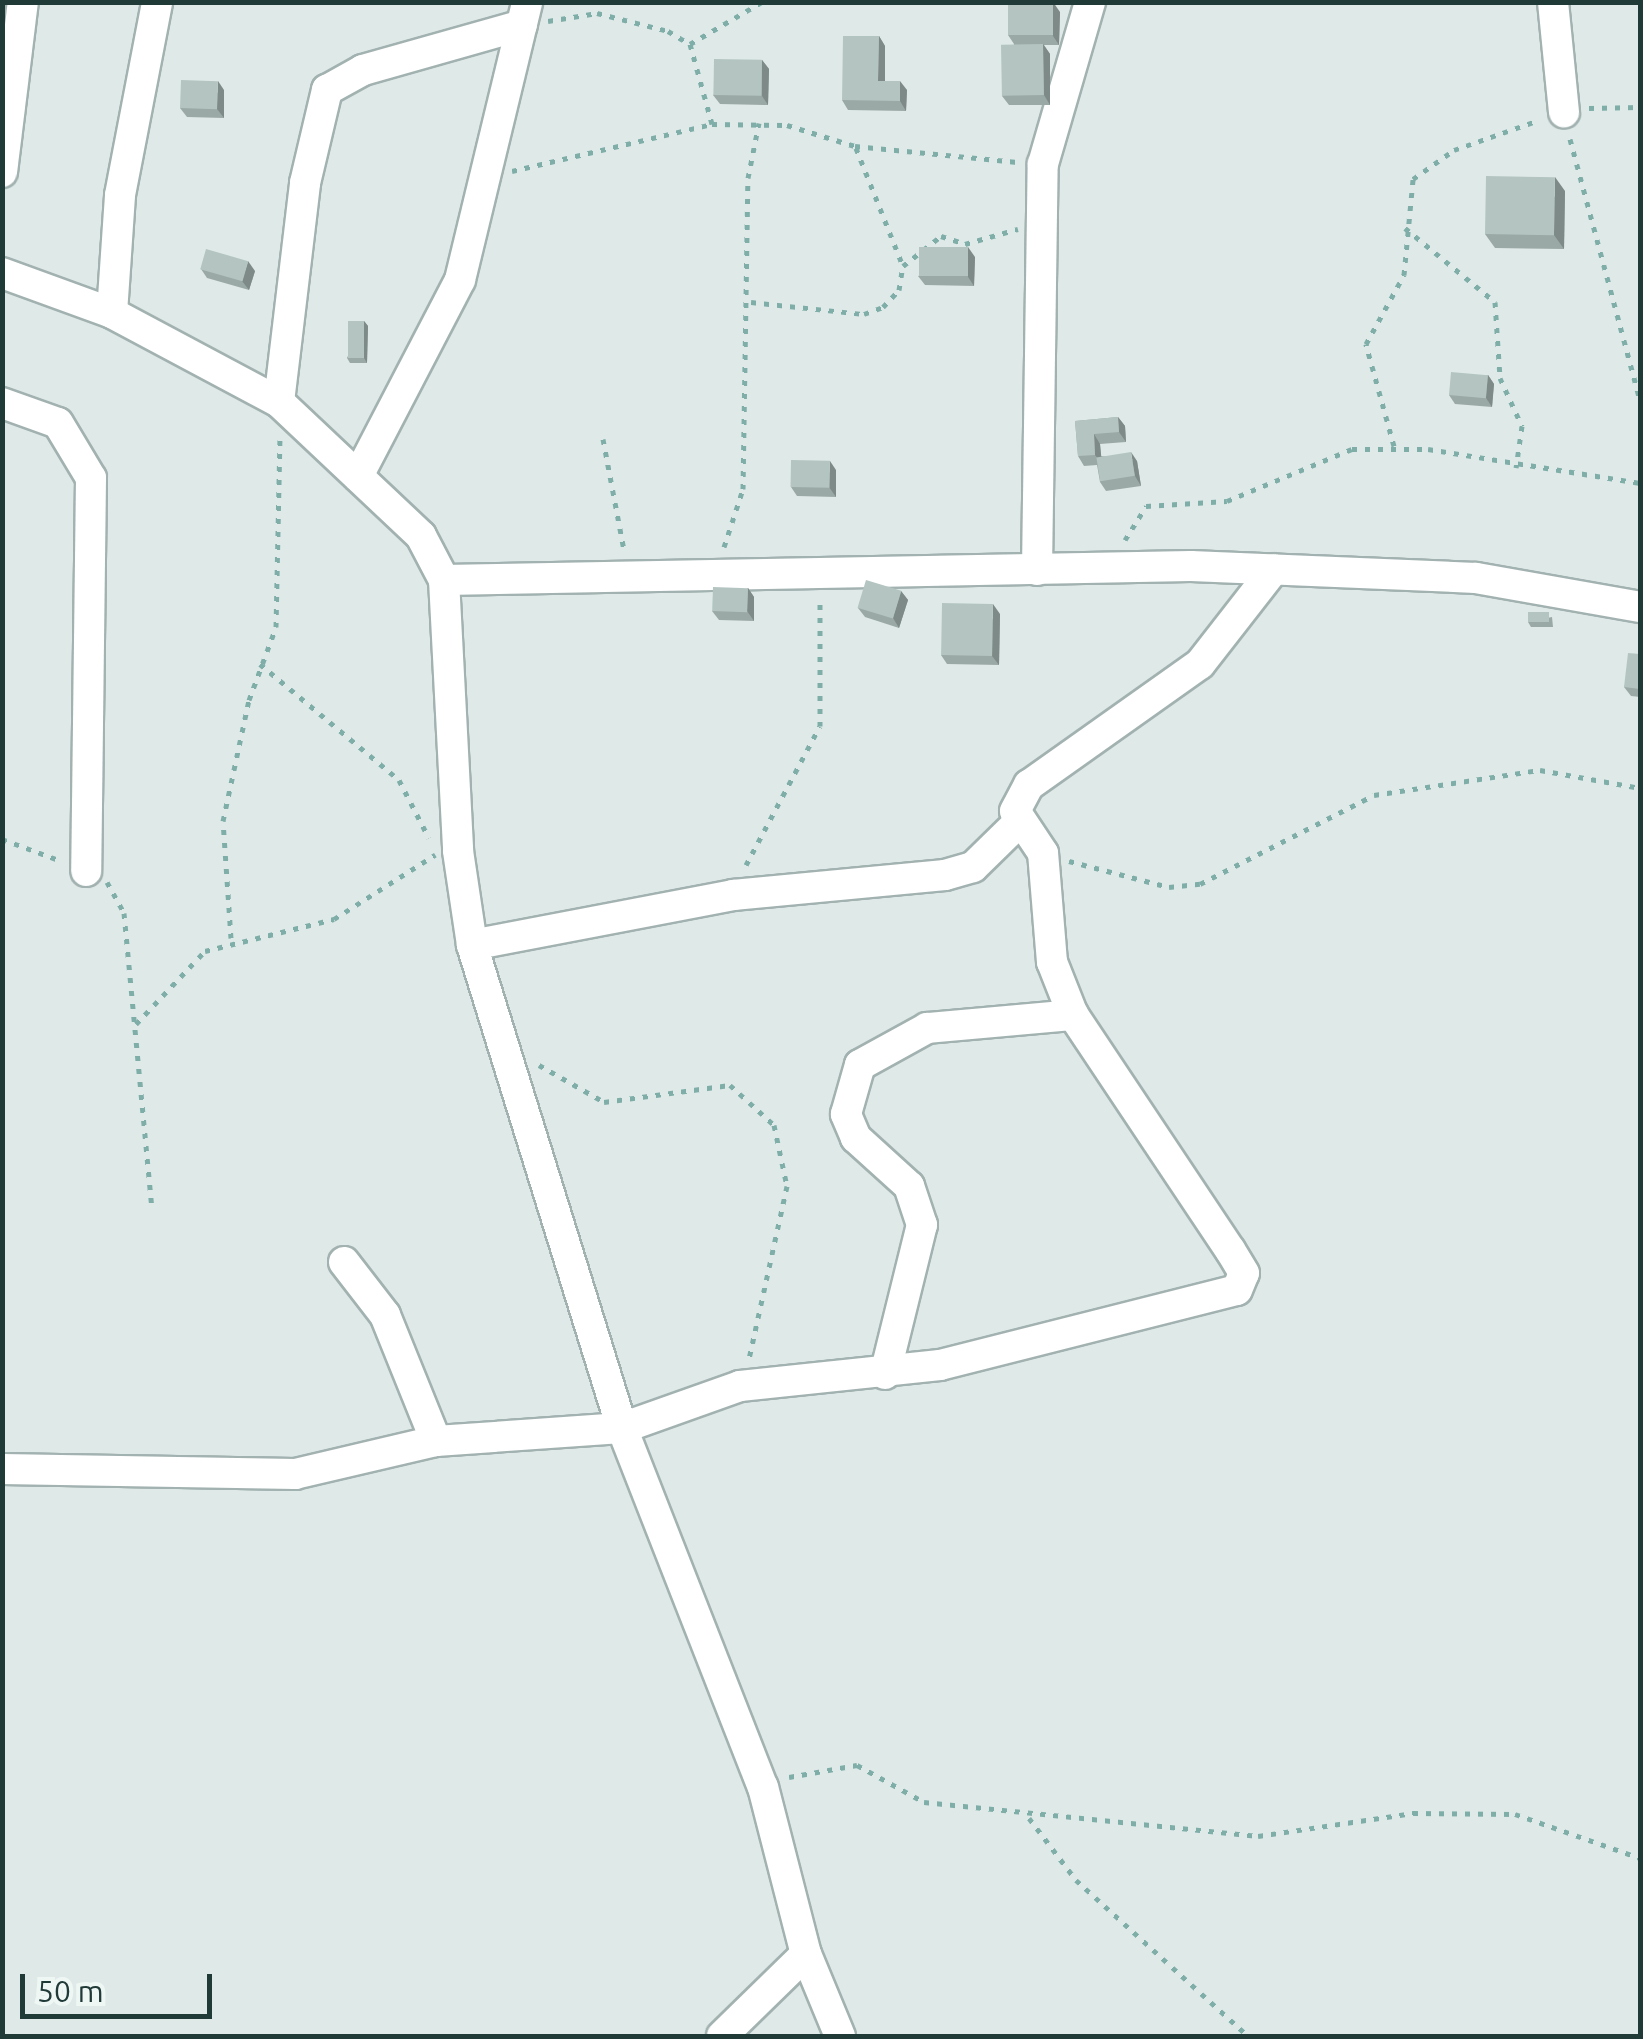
<!DOCTYPE html>
<html>
<head>
<meta charset="utf-8">
<style>
  body { margin:0 }
  #map { position:relative; width:1643px; height:2039px; overflow:hidden; background:#dfeae8; font-family:Ubuntu,sans-serif }
  div>[style] { position:absolute }
  [style*='--x'] { left:calc(var(--x)*1px); top:calc(var(--y)*1px); width:calc(var(--w)*1px); rotate:calc(var(--a)*1deg) }
  .path>* { height:5px; margin-top:-2.5px; transform-origin:0; background:repeating-linear-gradient(90deg,#7faea9 0 5px,transparent 0 13px) }
  .roads { filter:drop-shadow(2px 0 #a2b2b0) drop-shadow(-2px 0 #a2b2b0) drop-shadow(0 2px #a2b2b0) drop-shadow(0 -2px #a2b2b0) }
  .minor>* { height:30px; margin:-15px; padding:0 15px; transform-origin:15px; border-radius:15px; background:#fff }
  .tertiary>* { height:30px; margin:-15px; padding:0 15px; transform-origin:15px; border-radius:15px; background:#fff }
  .wall>* { inset:0; background:#9ba9a6 }
  .shaded-wall>* { inset:0; background:#7e8a87 }
  .building>* { inset:0; background:#b4c5c1; transform-origin:0 0 }
  span { translate:-50% -50%; white-space:nowrap; text-align:center; line-height:1.15; -webkit-text-stroke:8px #eff7f5; paint-order:stroke }
  .frame { position:absolute; inset:0; border:5px solid #203a38; pointer-events:none }
  .scale { position:absolute; left:20px; top:1974px; width:192px; height:45px; box-sizing:border-box; border:5px solid #203a38; border-top:0; padding-left:12px; font-size:30px; line-height:35px; white-space:nowrap; color:#203a38; -webkit-text-stroke:8px #eff7f5; paint-order:stroke }
</style>
</head>
<body>
<div id="map">
  <div class="path">
    <i style="--x:548;--y:21;--w:50;--a:-9.3"></i>
    <i style="--x:597;--y:13;--w:73;--a:14.2"></i>
    <i style="--x:668;--y:31;--w:26;--a:31"></i>
    <i style="--x:690;--y:44;--w:83;--a:74.6"></i>
    <i style="--x:690;--y:44;--w:83;--a:-30.3"></i>
    <i style="--x:1589;--y:108;--w:51;--a:-1.1"></i>
    <i style="--x:1570;--y:139;--w:271;--a:75"></i>
    <i style="--x:856;--y:148;--w:127;--a:68.3"></i>
    <i style="--x:512;--y:171;--w:205;--a:-13.2"></i>
    <i style="--x:712;--y:124;--w:75;--a:0.8"></i>
    <i style="--x:787;--y:125;--w:71;--a:17.2"></i>
    <i style="--x:855;--y:146;--w:163;--a:5.6"></i>
    <i style="--x:1405;--y:228;--w:117;--a:39.4"></i>
    <i style="--x:1495;--y:302;--w:76;--a:86.2"></i>
    <i style="--x:1500;--y:378;--w:53;--a:65.4"></i>
    <i style="--x:1522;--y:426;--w:42;--a:98.1"></i>
    <i style="--x:751;--y:302;--w:114;--a:6.1"></i>
    <i style="--x:864;--y:314;--w:20;--a:-20"></i>
    <i style="--x:883;--y:307;--w:23;--a:-47"></i>
    <i style="--x:899;--y:290;--w:24;--a:-81"></i>
    <i style="--x:903;--y:266;--w:48;--a:-38.3"></i>
    <i style="--x:941;--y:236;--w:25;--a:18"></i>
    <i style="--x:965;--y:244;--w:55;--a:-15.8"></i>
    <i style="--x:603;--y:439;--w:113;--a:79.3"></i>
    <i style="--x:1394;--y:446;--w:106;--a:-105.4"></i>
    <i style="--x:1366;--y:344;--w:79;--a:-61.2"></i>
    <i style="--x:1404;--y:275;--w:96;--a:-84.6"></i>
    <i style="--x:1413;--y:179;--w:50;--a:-35.3"></i>
    <i style="--x:1454;--y:150;--w:90;--a:-19.4"></i>
    <i style="--x:1125;--y:540;--w:40;--a:-58"></i>
    <i style="--x:1146;--y:506;--w:81;--a:-3.5"></i>
    <i style="--x:1227;--y:501;--w:135;--a:-22.6"></i>
    <i style="--x:1352;--y:449;--w:76;--a:0"></i>
    <i style="--x:1428;--y:449;--w:215;--a:9.1"></i>
    <i style="--x:724;--y:547;--w:61;--a:-71.9"></i>
    <i style="--x:743;--y:489;--w:311;--a:-89.1"></i>
    <i style="--x:748;--y:178;--w:56;--a:-78.7"></i>
    <i style="--x:260;--y:664;--w:181;--a:39.8"></i>
    <i style="--x:399;--y:780;--w:65;--a:62.7"></i>
    <i style="--x:2;--y:839;--w:63;--a:20.4"></i>
    <i style="--x:1069;--y:861;--w:103;--a:14.6"></i>
    <i style="--x:1169;--y:887;--w:31;--a:-6"></i>
    <i style="--x:1200;--y:884;--w:195;--a:-27.1"></i>
    <i style="--x:1374;--y:795;--w:168;--a:-8.6"></i>
    <i style="--x:1540;--y:770;--w:102;--a:10.2"></i>
    <i style="--x:746;--y:865;--w:157;--a:-62"></i>
    <i style="--x:820;--y:726;--w:125;--a:-90"></i>
    <i style="--x:107;--y:882;--w:35;--a:61"></i>
    <i style="--x:124;--y:913;--w:296;--a:84.6"></i>
    <i style="--x:231;--y:938;--w:117;--a:-93.9"></i>
    <i style="--x:223;--y:821;--w:124;--a:-77.9"></i>
    <i style="--x:249;--y:700;--w:78;--a:-69.7"></i>
    <i style="--x:276;--y:627;--w:187;--a:-88.8"></i>
    <i style="--x:136;--y:1024;--w:100;--a:-46.6"></i>
    <i style="--x:205;--y:951;--w:133;--a:-13.9"></i>
    <i style="--x:334;--y:919;--w:120;--a:-32.4"></i>
    <i style="--x:539;--y:1065;--w:75;--a:29.6"></i>
    <i style="--x:604;--y:1102;--w:127;--a:-7.7"></i>
    <i style="--x:730;--y:1085;--w:59;--a:42.3"></i>
    <i style="--x:774;--y:1125;--w:62;--a:78"></i>
    <i style="--x:787;--y:1186;--w:177;--a:102.4"></i>
    <i style="--x:789;--y:1777;--w:69;--a:-10"></i>
    <i style="--x:857;--y:1765;--w:77;--a:28.9"></i>
    <i style="--x:924;--y:1802;--w:336;--a:5.8"></i>
    <i style="--x:1258;--y:1836;--w:157;--a:-8.4"></i>
    <i style="--x:1413;--y:1813;--w:102;--a:0.6"></i>
    <i style="--x:1515;--y:1814;--w:133;--a:19.4"></i>
    <i style="--x:1029;--y:1818;--w:78;--a:52.8"></i>
    <i style="--x:1076;--y:1880;--w:232;--a:42.2"></i>
  </div>
  <div class="roads">
    <div class="minor">
      <i style="--x:1553;--y:2;--w:111;--a:84.3"></i>
      <i style="--x:2;--y:172;--w:171;--a:-83"></i>
      <i style="--x:112;--y:313;--w:118;--a:-86.1"></i>
      <i style="--x:120;--y:195;--w:197;--a:-79.1"></i>
      <i style="--x:279;--y:402;--w:221;--a:-83.2"></i>
      <i style="--x:305;--y:183;--w:96;--a:-76.7"></i>
      <i style="--x:327;--y:90;--w:41;--a:-29.1"></i>
      <i style="--x:363;--y:70;--w:165;--a:-15.8"></i>
      <i style="--x:2;--y:403;--w:59;--a:19.7"></i>
      <i style="--x:58;--y:423;--w:64;--a:59"></i>
      <i style="--x:91;--y:478;--w:393;--a:90.7"></i>
      <i style="--x:358;--y:476;--w:221;--a:-62.5"></i>
      <i style="--x:460;--y:280;--w:286;--a:-76.4"></i>
      <i style="--x:1037;--y:570;--w:406;--a:-89.2"></i>
      <i style="--x:1043;--y:164;--w:169;--a:-73.8"></i>
      <i style="--x:444;--y:580;--w:747;--a:-1.07"></i>
      <i style="--x:1191;--y:566;--w:285;--a:2.4"></i>
      <i style="--x:1476;--y:578;--w:167;--a:10"></i>
      <i style="--x:472;--y:945;--w:266;--a:-10.8"></i>
      <i style="--x:733;--y:895;--w:213;--a:-5.4"></i>
      <i style="--x:945;--y:875;--w:29;--a:-16"></i>
      <i style="--x:973;--y:867;--w:63;--a:-44.4"></i>
      <i style="--x:344;--y:1262;--w:67;--a:52.3"></i>
      <i style="--x:385;--y:1315;--w:136;--a:68"></i>
      <i style="--x:885;--y:1374;--w:154;--a:-76.1"></i>
      <i style="--x:922;--y:1225;--w:41;--a:-108.4"></i>
      <i style="--x:909;--y:1186;--w:72;--a:-137.8"></i>
      <i style="--x:856;--y:1138;--w:26;--a:-113"></i>
      <i style="--x:846;--y:1114;--w:51;--a:-74.1"></i>
      <i style="--x:860;--y:1065;--w:77;--a:-28.9"></i>
      <i style="--x:927;--y:1028;--w:147;--a:-5.1"></i>
      <i style="--x:2;--y:1469;--w:293;--a:1"></i>
      <i style="--x:295;--y:1474;--w:145;--a:-13.2"></i>
      <i style="--x:436;--y:1441;--w:186;--a:-4"></i>
      <i style="--x:622;--y:1428;--w:125;--a:-19.6"></i>
      <i style="--x:740;--y:1386;--w:201;--a:-6"></i>
      <i style="--x:940;--y:1365;--w:306;--a:-14.2"></i>
      <i style="--x:1237;--y:1290;--w:18;--a:-68"></i>
      <i style="--x:1244;--y:1273;--w:27;--a:-121"></i>
      <i style="--x:1230;--y:1250;--w:283;--a:-123.7"></i>
      <i style="--x:1073;--y:1015;--w:57;--a:-111.6"></i>
      <i style="--x:1052;--y:962;--w:109;--a:-94.7"></i>
      <i style="--x:1043;--y:853;--w:50;--a:-123.7"></i>
      <i style="--x:1015;--y:811;--w:30;--a:-62"></i>
      <i style="--x:1029;--y:785;--w:209;--a:-35.3"></i>
      <i style="--x:1200;--y:664;--w:120;--a:-52.1"></i>
      <i style="--x:722;--y:2036;--w:117;--a:-44.3"></i>
    </div>
    <div class="tertiary">
      <i style="--x:2;--y:273;--w:117;--a:20"></i>
      <i style="--x:112;--y:313;--w:189;--a:28.1"></i>
      <i style="--x:279;--y:402;--w:195;--a:43.3"></i>
      <i style="--x:421;--y:536;--w:50;--a:62.4"></i>
      <i style="--x:444;--y:580;--w:271;--a:87"></i>
      <i style="--x:458;--y:851;--w:95;--a:81.5"></i>
      <i style="--x:472;--y:945;--w:506;--a:72.75"></i>
      <i style="--x:622;--y:1428;--w:386;--a:68.6"></i>
      <i style="--x:763;--y:1787;--w:172;--a:75.6"></i>
      <i style="--x:806;--y:1954;--w:89;--a:67.5"></i>
    </div>
  </div>
  <div class="wall">
    <i style="clip-path:polygon(1060px 12px,1059px 45px,1044px 45px,1050px 54px,1050px 105px,1009px 105px,1002px 96px,1014px 44px,1008px 35px)"></i>
    <i style="clip-path:polygon(879px 36px,885px 46px,885px 81px,907px 90px,906px 111px,848px 110px,842px 100px)"></i>
    <i style="clip-path:polygon(762px 60px,769px 69px,768px 105px,720px 104px,713px 95px)"></i>
    <i style="clip-path:polygon(224px 90px,224px 118px,187px 117px,180px 108px)"></i>
    <i style="clip-path:polygon(1565px 191px,1564px 249px,1495px 248px,1485px 234px)"></i>
    <i style="clip-path:polygon(975px 257px,974px 286px,925px 285px,918px 276px)"></i>
    <i style="clip-path:polygon(201px 269px,255px 271px,249px 290px,207px 278px)"></i>
    <i style="clip-path:polygon(364px 321px,368px 326px,367px 363px,350px 363px,347px 358px)"></i>
    <i style="clip-path:polygon(1488px 375px,1494px 384px,1492px 407px,1455px 404px,1449px 395px)"></i>
    <i style="clip-path:polygon(1118px 417px,1125px 426px,1126px 442px,1100px 444px,1101px 456px,1137px 461px,1141px 486px,1106px 491px,1100px 482px,1097px 465px,1084px 466px,1078px 456px,1075px 421px)"></i>
    <i style="clip-path:polygon(836px 470px,836px 497px,797px 496px,791px 487px)"></i>
    <i style="clip-path:polygon(748px 588px,754px 597px,754px 621px,719px 620px,712px 611px)"></i>
    <i style="clip-path:polygon(901px 591px,908px 600px,899px 628px,865px 617px,858px 608px)"></i>
    <i style="clip-path:polygon(1000px 614px,999px 665px,947px 664px,941px 655px)"></i>
    <i style="clip-path:polygon(1552px 617px,1553px 627px,1531px 627px,1528px 622px)"></i>
    <i style="clip-path:polygon(1640px 654px,1640px 697px,1631px 696px,1624px 687px)"></i>
  </div>
  <div class="shaded-wall">
    <i style="clip-path:polygon(1053px 2px,1060px 12px,1059px 45px,1053px 36px)"></i>
    <i style="clip-path:polygon(879px 36px,885px 46px,885px 90px,878px 81px)"></i>
    <i style="clip-path:polygon(1043px 44px,1050px 54px,1050px 105px,1044px 95px)"></i>
    <i style="clip-path:polygon(762px 60px,769px 69px,768px 105px,762px 96px)"></i>
    <i style="clip-path:polygon(218px 81px,224px 90px,224px 118px,217px 109px)"></i>
    <i style="clip-path:polygon(900px 81px,907px 90px,906px 111px,900px 101px)"></i>
    <i style="clip-path:polygon(1555px 177px,1565px 191px,1564px 249px,1554px 235px)"></i>
    <i style="clip-path:polygon(968px 247px,975px 257px,974px 286px,968px 277px)"></i>
    <i style="clip-path:polygon(248px 261px,255px 271px,249px 290px,242px 281px)"></i>
    <i style="clip-path:polygon(364px 321px,368px 326px,367px 363px,364px 358px)"></i>
    <i style="clip-path:polygon(1488px 375px,1494px 384px,1492px 407px,1486px 398px)"></i>
    <i style="clip-path:polygon(1118px 417px,1125px 426px,1126px 442px,1119px 432px)"></i>
    <i style="clip-path:polygon(1094px 434px,1100px 444px,1102px 464px,1095px 455px)"></i>
    <i style="clip-path:polygon(1131px 452px,1137px 461px,1141px 486px,1135px 476px)"></i>
    <i style="clip-path:polygon(830px 461px,836px 470px,836px 497px,829px 487px)"></i>
    <i style="clip-path:polygon(748px 588px,754px 597px,754px 621px,747px 611px)"></i>
    <i style="clip-path:polygon(901px 591px,908px 600px,899px 628px,893px 618px)"></i>
    <i style="clip-path:polygon(993px 604px,1000px 614px,999px 665px,992px 656px)"></i>
  </div>
  <div class="building">
    <i style="left:1008px;top:2px;width:45px;height:33px"></i>
    <i style="clip-path:polygon(843px 36px,879px 36px,878px 81px,900px 81px,900px 101px,842px 100px)"></i>
    <i style="left:1043px;top:44px;width:51px;height:42px;rotate:89deg"></i>
    <i style="left:714px;top:59px;width:48px;height:36px;rotate:1deg"></i>
    <i style="left:181px;top:80px;width:37px;height:28px;rotate:2deg"></i>
    <i style="left:1486px;top:176px;width:69px;height:58px;rotate:1deg"></i>
    <i style="left:919px;top:247px;width:49px;height:29px"></i>
    <i style="left:206px;top:249px;width:44px;height:21px;rotate:16deg"></i>
    <i style="left:348px;top:321px;width:16px;height:37px"></i>
    <i style="left:1451px;top:372px;width:37px;height:23px;rotate:5deg"></i>
    <i style="clip-path:polygon(1118px 417px,1119px 432px,1094px 434px,1095px 455px,1078px 456px,1075px 421px)"></i>
    <i style="left:1131px;top:452px;width:24px;height:35px;rotate:81deg"></i>
    <i style="left:791px;top:460px;width:39px;height:27px;rotate:1deg"></i>
    <i style="left:866px;top:580px;width:37px;height:29px;rotate:17deg"></i>
    <i style="left:713px;top:587px;width:35px;height:24px;rotate:2deg"></i>
    <i style="left:942px;top:603px;width:51px;height:52px;rotate:1deg"></i>
    <i style="left:1528px;top:612px;width:21px;height:10px"></i>
    <i style="clip-path:polygon(1628px 653px,1640px 654px,1640px 689px,1624px 687px)"></i>
  </div>
  <div class="frame"></div>
  <div class="scale">50 m</div>
</div>
</body>
</html>
